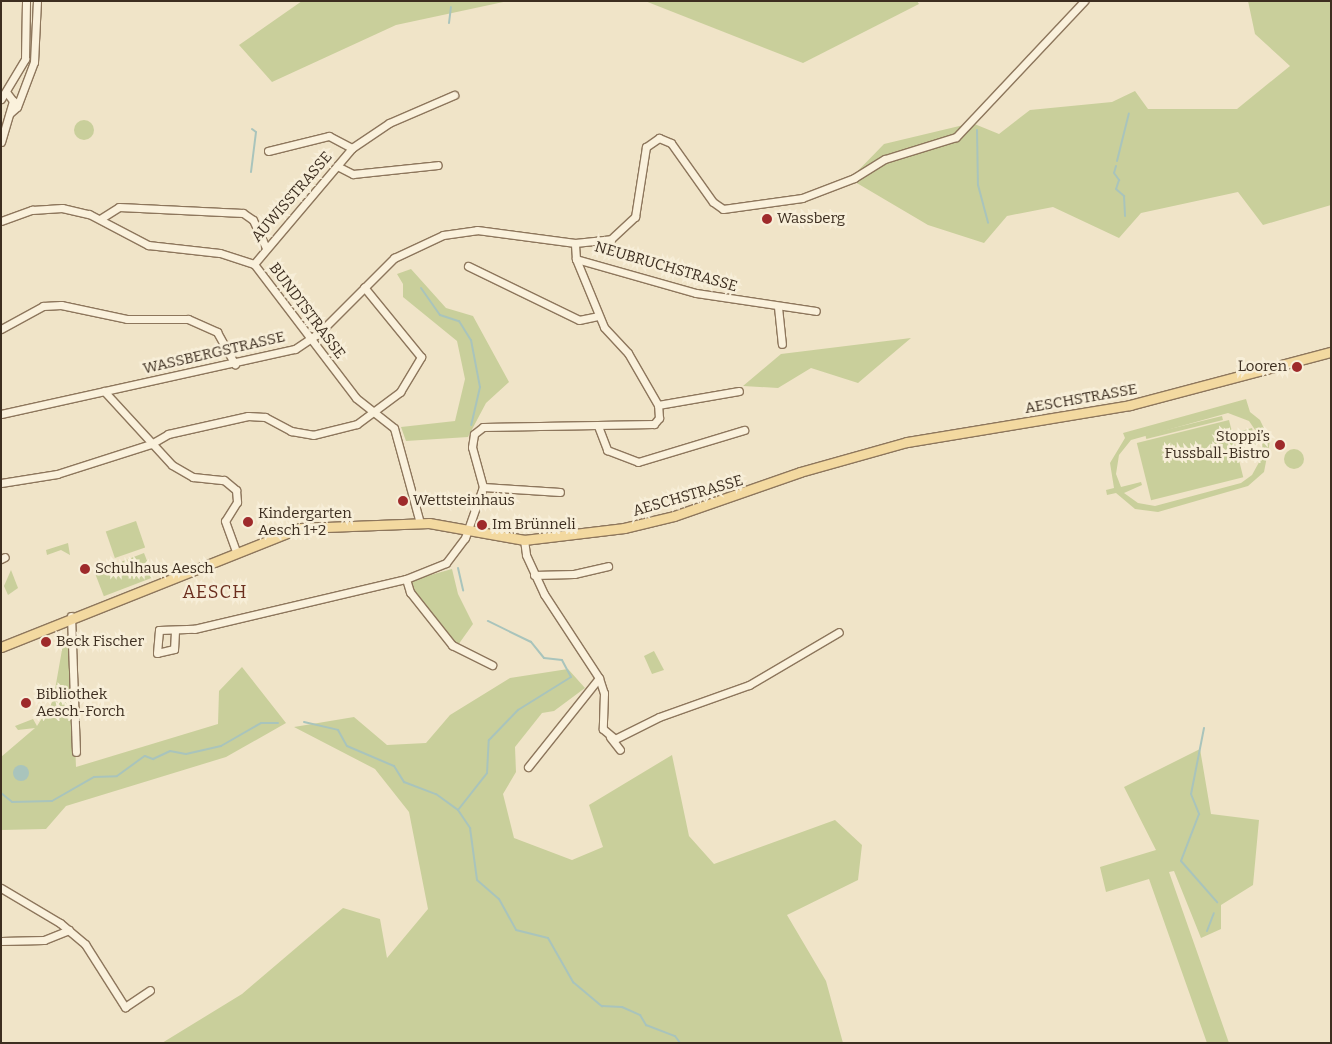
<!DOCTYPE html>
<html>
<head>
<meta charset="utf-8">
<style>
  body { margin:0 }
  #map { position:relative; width:1332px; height:1044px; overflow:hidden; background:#f0e4c8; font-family:Bitter,serif }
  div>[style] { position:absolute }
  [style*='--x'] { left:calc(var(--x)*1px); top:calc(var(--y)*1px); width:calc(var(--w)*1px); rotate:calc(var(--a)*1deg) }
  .green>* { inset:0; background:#c9cf9b; transform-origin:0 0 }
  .round { border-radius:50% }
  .water>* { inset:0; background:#a9c4bc }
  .stream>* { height:2px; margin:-1px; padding:0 1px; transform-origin:1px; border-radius:1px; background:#a9c4bc }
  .roads { filter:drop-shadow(1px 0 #8d765c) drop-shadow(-1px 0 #8d765c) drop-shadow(0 1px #8d765c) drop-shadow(0 -1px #8d765c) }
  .minor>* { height:7px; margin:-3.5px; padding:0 3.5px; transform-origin:3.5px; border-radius:3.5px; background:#faf1dc }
  .major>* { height:9px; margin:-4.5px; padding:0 4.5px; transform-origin:4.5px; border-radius:4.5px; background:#f3d9a0 }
  .dots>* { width:14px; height:14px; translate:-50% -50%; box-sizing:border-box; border:2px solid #f7eed8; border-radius:50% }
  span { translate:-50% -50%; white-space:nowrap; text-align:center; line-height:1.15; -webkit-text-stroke:5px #f7eed8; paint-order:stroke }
  .street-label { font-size:15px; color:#3d2e20 }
  .poi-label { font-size:15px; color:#3d2e20 }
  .left { translate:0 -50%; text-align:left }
  .right { translate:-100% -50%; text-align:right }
  .quarter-label { font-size:18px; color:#6b2e1e; letter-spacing:1px }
  .frame { position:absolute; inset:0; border:2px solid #3d2e20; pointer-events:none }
</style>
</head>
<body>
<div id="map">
  <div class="green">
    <i style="clip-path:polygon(302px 1px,508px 1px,396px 25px,272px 82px,239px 45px)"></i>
    <i style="clip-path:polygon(645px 1px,917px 1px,919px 4px,803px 63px)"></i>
    <i style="clip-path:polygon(1248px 1px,1331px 1px,1331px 205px,1263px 225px,1238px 192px,1141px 213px,1119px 238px,1053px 207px,1007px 216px,984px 243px,928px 225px,850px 179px,884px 144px,972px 123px,999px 134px,1030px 110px,1112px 102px,1135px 91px,1148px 109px,1237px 109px,1290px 66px,1255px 34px)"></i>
    <i class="round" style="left:74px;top:120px;width:20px;height:20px"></i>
    <i style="clip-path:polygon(411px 269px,446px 308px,473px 316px,509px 382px,486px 403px,468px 437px,406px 441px,401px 427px,455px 421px,465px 379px,457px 341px,403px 297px,403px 284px,397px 274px)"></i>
    <i style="clip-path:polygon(911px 338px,858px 383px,811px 368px,778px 388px,743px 386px,781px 354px)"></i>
    <i style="clip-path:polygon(evenodd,1246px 399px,1250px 412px,1260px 420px,1270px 441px,1264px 472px,1248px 486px,1158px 512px,1135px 509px,1116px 493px,1107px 495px,1106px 490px,1114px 488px,1110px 463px,1125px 438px,1123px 433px,1246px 399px,1228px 413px,1249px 421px,1262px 440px,1263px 455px,1252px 475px,1241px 483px,1155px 506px,1138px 503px,1124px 493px,1142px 485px,1141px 482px,1121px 487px,1116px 474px,1119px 455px,1131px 440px,1228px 413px)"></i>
    <i style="left:1222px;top:416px;width:4px;height:79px;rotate:76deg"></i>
    <i style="left:1229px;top:420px;width:59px;height:95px;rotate:76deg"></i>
    <i style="left:1252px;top:428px;width:27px;height:15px;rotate:75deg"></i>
    <i class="round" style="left:1284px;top:449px;width:20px;height:20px"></i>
    <i style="left:136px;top:521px;width:28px;height:32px;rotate:71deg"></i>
    <i style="clip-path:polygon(68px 543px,70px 555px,61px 550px,47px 555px,46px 550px)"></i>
    <i style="left:144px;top:553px;width:26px;height:53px;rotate:69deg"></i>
    <i style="clip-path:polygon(452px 569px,458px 594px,473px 624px,458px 645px,411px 594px,409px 581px)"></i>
    <i style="clip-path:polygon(11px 570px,18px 588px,8px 595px,4px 586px)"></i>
    <i style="clip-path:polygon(71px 643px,76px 767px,218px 724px,219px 691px,242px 667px,286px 723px,226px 757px,66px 806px,46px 829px,1px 830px,1px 757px,35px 728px,18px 730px,15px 726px,33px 719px,37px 726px,53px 701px,63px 644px)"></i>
    <i style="clip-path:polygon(654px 651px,664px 670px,652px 674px,644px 656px)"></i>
    <i style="clip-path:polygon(568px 669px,585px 688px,554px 711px,542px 713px,515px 747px,516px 772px,503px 794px,514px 838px,572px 860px,603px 847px,589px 805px,672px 755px,689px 836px,714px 864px,835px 820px,862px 845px,858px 880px,787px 915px,826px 981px,843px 1043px,162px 1043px,242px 994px,343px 908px,380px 919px,387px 958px,428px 909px,409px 812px,375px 769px,294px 727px,354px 717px,387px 745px,426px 743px,450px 715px,510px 678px)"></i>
    <i style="clip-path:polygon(1200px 749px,1211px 814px,1259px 820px,1253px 885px,1221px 905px,1221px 929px,1201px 938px,1174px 871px,1169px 872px,1229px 1043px,1207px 1043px,1149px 879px,1106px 892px,1100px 867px,1156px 850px,1124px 787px)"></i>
  </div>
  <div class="water">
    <i class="round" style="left:13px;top:765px;width:16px;height:16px"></i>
  </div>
  <div class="stream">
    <i style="--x:449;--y:23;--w:16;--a:-83"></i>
    <i style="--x:977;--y:130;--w:55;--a:89"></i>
    <i style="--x:978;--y:185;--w:39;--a:75"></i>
    <i style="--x:1117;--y:161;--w:49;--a:-76"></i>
    <i style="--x:1116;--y:166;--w:7;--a:106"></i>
    <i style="--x:1114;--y:173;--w:9;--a:54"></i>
    <i style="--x:1119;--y:180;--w:9;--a:108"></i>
    <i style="--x:1116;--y:189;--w:11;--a:41"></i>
    <i style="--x:1124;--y:196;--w:20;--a:87"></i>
    <i style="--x:251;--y:172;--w:40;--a:-82.9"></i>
    <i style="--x:256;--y:132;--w:5;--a:-143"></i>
    <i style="--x:421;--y:288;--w:33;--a:55"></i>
    <i style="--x:440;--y:315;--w:20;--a:18"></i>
    <i style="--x:459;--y:321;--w:22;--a:58"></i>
    <i style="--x:471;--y:340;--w:48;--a:79.2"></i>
    <i style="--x:480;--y:387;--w:39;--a:103"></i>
    <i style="--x:458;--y:568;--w:23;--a:77"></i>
    <i style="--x:304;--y:722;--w:35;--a:13"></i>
    <i style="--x:338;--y:730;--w:18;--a:61"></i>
    <i style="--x:347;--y:746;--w:51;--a:23.1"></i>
    <i style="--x:394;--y:766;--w:19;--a:58"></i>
    <i style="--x:404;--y:782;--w:34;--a:21"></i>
    <i style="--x:436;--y:794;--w:27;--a:36"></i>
    <i style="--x:458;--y:810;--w:22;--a:56"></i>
    <i style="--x:470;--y:828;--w:52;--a:82.3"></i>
    <i style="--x:477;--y:880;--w:29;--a:41"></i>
    <i style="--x:499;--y:899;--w:35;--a:61"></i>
    <i style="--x:516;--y:930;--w:33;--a:14"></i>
    <i style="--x:548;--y:938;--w:51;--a:60.4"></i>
    <i style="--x:573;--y:982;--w:38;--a:40"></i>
    <i style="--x:602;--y:1006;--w:20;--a:3"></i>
    <i style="--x:622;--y:1007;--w:20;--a:24"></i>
    <i style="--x:640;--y:1015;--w:12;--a:59"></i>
    <i style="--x:646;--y:1025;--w:31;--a:21"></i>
    <i style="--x:675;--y:1036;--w:9;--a:54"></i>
    <i style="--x:1204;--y:728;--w:67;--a:101.1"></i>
    <i style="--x:1191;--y:794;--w:22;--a:68"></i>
    <i style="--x:1199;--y:814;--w:50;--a:111"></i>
    <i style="--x:1181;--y:861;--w:55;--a:48.7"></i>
    <i style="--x:1;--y:793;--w:14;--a:39"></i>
    <i style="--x:12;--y:802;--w:40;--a:-1.4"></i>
    <i style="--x:52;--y:801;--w:48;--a:-29.7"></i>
    <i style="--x:94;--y:777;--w:23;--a:-2"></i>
    <i style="--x:117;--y:776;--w:34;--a:-36"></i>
    <i style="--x:145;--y:756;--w:9;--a:21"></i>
    <i style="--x:153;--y:759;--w:19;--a:-25"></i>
    <i style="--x:170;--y:751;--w:16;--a:11"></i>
    <i style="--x:186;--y:754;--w:36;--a:-13"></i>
    <i style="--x:221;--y:746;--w:46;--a:-29.9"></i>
    <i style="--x:261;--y:723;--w:17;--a:0"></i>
    <i style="--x:458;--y:810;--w:47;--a:-51.9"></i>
    <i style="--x:487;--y:773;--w:33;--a:-87"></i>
    <i style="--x:489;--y:740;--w:42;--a:-46"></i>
    <i style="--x:518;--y:710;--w:62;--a:-31.9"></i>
    <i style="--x:571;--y:677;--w:19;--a:-118"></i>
    <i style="--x:562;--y:660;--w:18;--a:-174"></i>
    <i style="--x:544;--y:658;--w:21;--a:-129"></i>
    <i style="--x:531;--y:642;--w:48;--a:-154"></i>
    <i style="--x:1207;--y:931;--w:19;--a:-69"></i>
  </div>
  <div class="roads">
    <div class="minor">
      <i style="--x:1;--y:99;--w:47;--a:-59"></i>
      <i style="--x:25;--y:59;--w:58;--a:-89"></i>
      <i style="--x:10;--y:113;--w:9;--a:-41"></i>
      <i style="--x:17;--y:107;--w:48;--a:-69.3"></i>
      <i style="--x:34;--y:62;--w:61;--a:-87.2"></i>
      <i style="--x:1;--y:142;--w:43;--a:-73.7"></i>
      <i style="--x:13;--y:101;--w:10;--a:-127"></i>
      <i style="--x:268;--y:151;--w:63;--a:-13.8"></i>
      <i style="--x:329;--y:136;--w:26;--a:28"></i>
      <i style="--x:337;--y:166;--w:18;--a:27"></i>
      <i style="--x:353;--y:174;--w:85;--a:-6"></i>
      <i style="--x:100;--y:219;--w:22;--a:-32"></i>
      <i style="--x:119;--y:207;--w:124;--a:2.8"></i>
      <i style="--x:243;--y:213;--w:12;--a:35"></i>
      <i style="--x:253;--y:220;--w:31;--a:65"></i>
      <i style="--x:1;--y:221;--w:33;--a:-20"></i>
      <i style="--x:32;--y:210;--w:30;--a:-4"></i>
      <i style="--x:62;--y:208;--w:28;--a:13"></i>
      <i style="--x:89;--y:214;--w:67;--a:27.7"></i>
      <i style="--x:148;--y:245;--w:72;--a:6.3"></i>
      <i style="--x:220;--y:253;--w:36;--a:18"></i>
      <i style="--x:254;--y:264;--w:168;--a:52.7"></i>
      <i style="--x:356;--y:398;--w:48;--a:38.3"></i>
      <i style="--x:394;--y:428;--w:98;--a:74.7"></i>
      <i style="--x:576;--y:259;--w:125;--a:15.8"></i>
      <i style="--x:696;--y:293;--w:121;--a:8.5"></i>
      <i style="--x:254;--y:264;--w:152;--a:-49.8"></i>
      <i style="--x:352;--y:148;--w:45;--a:-34"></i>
      <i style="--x:389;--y:123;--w:71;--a:-23.3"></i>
      <i style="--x:468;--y:266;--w:123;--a:25.9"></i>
      <i style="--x:579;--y:320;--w:19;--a:-12"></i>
      <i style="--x:778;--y:307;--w:37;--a:84"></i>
      <i style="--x:1;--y:329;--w:48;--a:-28.7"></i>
      <i style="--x:43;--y:306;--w:18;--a:-3"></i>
      <i style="--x:61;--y:305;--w:67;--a:12"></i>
      <i style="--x:127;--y:319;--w:61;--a:0"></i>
      <i style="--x:188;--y:319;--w:32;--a:24"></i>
      <i style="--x:217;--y:332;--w:37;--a:61"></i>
      <i style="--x:104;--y:391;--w:100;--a:47.4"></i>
      <i style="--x:172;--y:465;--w:24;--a:30"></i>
      <i style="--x:193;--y:477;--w:31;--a:6"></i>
      <i style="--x:224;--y:480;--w:16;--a:40"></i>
      <i style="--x:236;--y:490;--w:12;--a:85"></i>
      <i style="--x:237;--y:502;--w:22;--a:122"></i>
      <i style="--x:225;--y:521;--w:33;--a:70"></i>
      <i style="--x:658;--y:405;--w:82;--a:-9.8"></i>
      <i style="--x:1;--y:414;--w:301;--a:-12.5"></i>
      <i style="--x:295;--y:349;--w:30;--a:-34"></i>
      <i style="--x:320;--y:332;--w:105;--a:-45"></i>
      <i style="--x:394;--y:258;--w:54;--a:-25.1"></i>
      <i style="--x:443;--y:235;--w:34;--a:-8"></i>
      <i style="--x:477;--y:230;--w:99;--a:7.6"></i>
      <i style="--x:575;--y:243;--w:36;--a:-6"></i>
      <i style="--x:611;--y:239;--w:33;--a:-43"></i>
      <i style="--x:635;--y:217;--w:71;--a:-81.1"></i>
      <i style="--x:646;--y:147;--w:16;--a:-35"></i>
      <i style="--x:659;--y:138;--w:13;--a:23"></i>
      <i style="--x:671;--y:143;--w:72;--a:54.6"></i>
      <i style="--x:713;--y:202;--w:12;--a:35"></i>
      <i style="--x:723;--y:209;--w:80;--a:-7.9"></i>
      <i style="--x:802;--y:198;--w:56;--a:-21"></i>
      <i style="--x:854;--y:178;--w:36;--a:-32"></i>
      <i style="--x:885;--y:159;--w:74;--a:-17.2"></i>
      <i style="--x:956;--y:137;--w:187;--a:-46.7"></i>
      <i style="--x:598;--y:426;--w:26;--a:69"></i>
      <i style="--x:607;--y:450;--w:33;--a:21"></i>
      <i style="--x:638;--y:462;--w:111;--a:-16.8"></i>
      <i style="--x:1;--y:483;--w:57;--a:-9.1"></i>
      <i style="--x:57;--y:474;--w:99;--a:-17.7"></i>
      <i style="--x:151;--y:444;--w:20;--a:-30"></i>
      <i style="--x:168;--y:434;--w:82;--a:-12.7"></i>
      <i style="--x:248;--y:416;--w:17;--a:3"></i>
      <i style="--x:265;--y:417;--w:30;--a:28"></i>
      <i style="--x:291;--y:431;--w:22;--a:10"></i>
      <i style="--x:313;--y:435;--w:45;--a:-14"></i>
      <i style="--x:357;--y:424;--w:54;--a:-36.7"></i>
      <i style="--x:400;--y:392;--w:41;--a:-59"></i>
      <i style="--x:421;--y:357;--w:90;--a:-129.2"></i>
      <i style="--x:483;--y:487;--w:77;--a:3.7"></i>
      <i style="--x:524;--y:540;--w:15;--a:82"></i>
      <i style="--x:526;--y:555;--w:43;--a:65.2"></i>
      <i style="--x:544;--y:594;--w:100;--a:56.8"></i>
      <i style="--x:599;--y:678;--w:16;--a:72"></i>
      <i style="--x:604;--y:693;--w:36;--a:92"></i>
      <i style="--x:603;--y:729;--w:16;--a:40"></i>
      <i style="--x:615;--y:739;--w:49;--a:-26.6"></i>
      <i style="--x:659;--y:717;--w:96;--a:-19.6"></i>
      <i style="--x:749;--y:685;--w:104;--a:-30.5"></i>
      <i style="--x:1;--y:559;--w:4;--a:-27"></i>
      <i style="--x:534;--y:575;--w:40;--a:-1.4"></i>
      <i style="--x:574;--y:574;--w:35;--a:-13"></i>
      <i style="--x:406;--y:579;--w:14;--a:73"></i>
      <i style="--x:410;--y:592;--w:68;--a:51.6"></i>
      <i style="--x:452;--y:645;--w:45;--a:26.6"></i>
      <i style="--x:71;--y:616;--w:136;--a:87.9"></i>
      <i style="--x:175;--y:631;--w:18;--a:93"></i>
      <i style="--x:174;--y:649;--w:17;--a:167"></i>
      <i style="--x:157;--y:653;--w:23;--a:-85"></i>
      <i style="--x:159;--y:630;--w:35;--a:-2"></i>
      <i style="--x:194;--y:629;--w:218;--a:-13.3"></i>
      <i style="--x:406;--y:579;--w:43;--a:-21.8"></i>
      <i style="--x:446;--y:563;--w:31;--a:-53"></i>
      <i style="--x:465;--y:538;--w:54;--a:-70.6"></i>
      <i style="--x:483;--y:487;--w:41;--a:-105.4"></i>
      <i style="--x:472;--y:447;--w:13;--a:-81"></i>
      <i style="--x:474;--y:434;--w:11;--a:-38"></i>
      <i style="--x:483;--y:427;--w:171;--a:-1"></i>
      <i style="--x:654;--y:424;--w:8;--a:-50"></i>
      <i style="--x:659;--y:418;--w:13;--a:-94"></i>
      <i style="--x:658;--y:405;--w:60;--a:-120"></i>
      <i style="--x:628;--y:353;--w:35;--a:-133"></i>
      <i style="--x:604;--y:327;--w:74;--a:-112.4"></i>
      <i style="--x:576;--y:259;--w:16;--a:-94"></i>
      <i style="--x:610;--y:737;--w:16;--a:52"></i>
      <i style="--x:528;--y:767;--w:114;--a:-51.4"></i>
      <i style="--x:1;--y:888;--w:69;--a:30.7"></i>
      <i style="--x:60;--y:923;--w:33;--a:40"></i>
      <i style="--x:85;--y:944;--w:75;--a:57.6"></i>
      <i style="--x:125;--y:1007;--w:30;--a:-34"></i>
      <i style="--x:1;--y:941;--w:43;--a:-1.3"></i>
      <i style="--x:44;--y:940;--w:27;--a:-22"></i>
    </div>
    <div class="major">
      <i style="--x:1;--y:647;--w:322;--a:-21.7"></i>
      <i style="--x:300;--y:528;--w:129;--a:-2.2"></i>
      <i style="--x:429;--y:523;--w:97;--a:10.1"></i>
      <i style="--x:524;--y:540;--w:101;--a:-6.8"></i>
      <i style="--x:624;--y:528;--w:51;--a:-13.5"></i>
      <i style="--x:674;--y:516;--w:133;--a:-19.2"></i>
      <i style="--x:800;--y:472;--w:111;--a:-15.7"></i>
      <i style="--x:907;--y:442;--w:226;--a:-9.4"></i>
      <i style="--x:1130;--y:405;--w:208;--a:-14.8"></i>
    </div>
  </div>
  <div class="dots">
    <i style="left:767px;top:219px;background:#9e2a2b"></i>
    <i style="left:1297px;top:367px;background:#9e2a2b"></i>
    <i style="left:1280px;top:445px;background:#9e2a2b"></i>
    <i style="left:403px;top:501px;background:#9e2a2b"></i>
    <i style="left:248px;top:522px;background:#9e2a2b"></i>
    <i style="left:482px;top:525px;background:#9e2a2b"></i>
    <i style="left:85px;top:569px;background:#9e2a2b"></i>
    <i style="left:46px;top:642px;background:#9e2a2b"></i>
    <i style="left:26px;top:703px;background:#9e2a2b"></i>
  </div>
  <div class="street-label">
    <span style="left:292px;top:197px;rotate:-49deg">AUWISSTRASSE</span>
    <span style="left:666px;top:267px;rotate:16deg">NEUBRUCHSTRASSE</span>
    <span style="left:307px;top:311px;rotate:53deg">BUNDTSTRASSE</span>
    <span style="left:214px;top:353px;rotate:-13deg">WASSBERGSTRASSE</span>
    <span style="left:1081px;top:399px;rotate:-10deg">AESCHSTRASSE</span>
    <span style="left:688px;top:496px;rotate:-16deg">AESCHSTRASSE</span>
  </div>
  <div class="poi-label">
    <span class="left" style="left:777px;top:219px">Wassberg</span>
    <span class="right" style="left:1287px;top:367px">Looren</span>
    <span class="right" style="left:1270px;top:445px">Stoppi’s<br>Fussball-Bistro</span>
    <span class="left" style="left:413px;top:501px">Wettsteinhaus</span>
    <span class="left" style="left:258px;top:522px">Kindergarten<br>Aesch 1+2</span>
    <span class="left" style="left:492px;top:525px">Im Brünneli</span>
    <span class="left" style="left:95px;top:569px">Schulhaus Aesch</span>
    <span class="left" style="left:56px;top:642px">Beck Fischer</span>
    <span class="left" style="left:36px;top:703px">Bibliothek<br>Aesch-Forch</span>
  </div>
  <div class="quarter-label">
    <span style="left:215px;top:592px">AESCH</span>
  </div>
  <div class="frame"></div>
</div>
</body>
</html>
